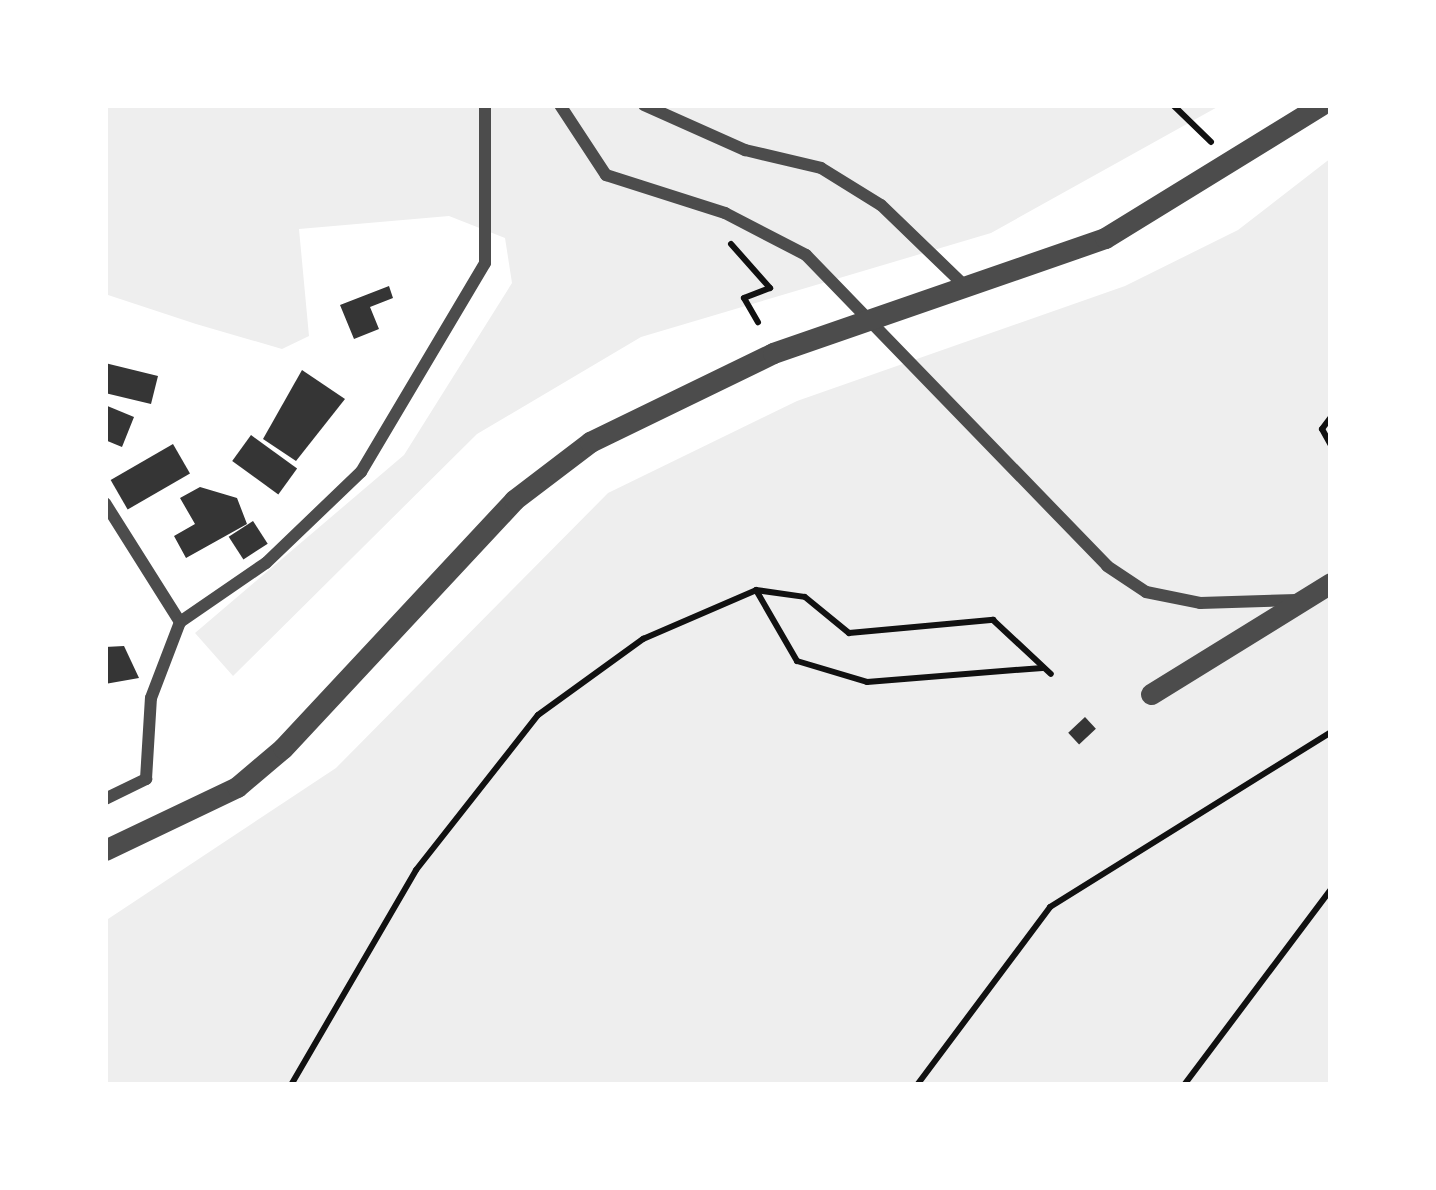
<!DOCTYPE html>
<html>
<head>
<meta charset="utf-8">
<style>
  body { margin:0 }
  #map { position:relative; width:1436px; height:1190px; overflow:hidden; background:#fff; font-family:Quicksand,sans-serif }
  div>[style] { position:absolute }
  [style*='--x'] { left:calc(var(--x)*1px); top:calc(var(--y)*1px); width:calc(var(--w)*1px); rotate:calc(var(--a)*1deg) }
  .green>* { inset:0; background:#eee }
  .building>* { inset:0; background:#353535; transform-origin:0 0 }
  .path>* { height:6px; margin:-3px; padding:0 3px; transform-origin:3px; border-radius:3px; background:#111 }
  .minor>* { height:12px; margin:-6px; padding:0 6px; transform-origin:6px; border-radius:6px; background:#4c4c4c }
  .tertiary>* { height:21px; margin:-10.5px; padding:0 10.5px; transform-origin:10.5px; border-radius:10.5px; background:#4c4c4c }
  span { translate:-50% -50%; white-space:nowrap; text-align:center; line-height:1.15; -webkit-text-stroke:9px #fff; paint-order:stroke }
  .frame { position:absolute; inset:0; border:108px solid #fff; pointer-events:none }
</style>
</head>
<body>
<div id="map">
  <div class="green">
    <i style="clip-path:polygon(105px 105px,1221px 105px,991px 233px,641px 337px,477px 434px,233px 676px,195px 633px,404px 455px,512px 283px,505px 238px,449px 216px,299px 229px,309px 336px,282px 349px,196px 324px,105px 294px)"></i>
    <i style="clip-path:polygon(1331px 158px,1331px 1085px,105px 1085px,105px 921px,336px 768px,608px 493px,797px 401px,1125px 286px,1238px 230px)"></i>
  </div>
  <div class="building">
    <i style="clip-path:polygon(389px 286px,393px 298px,370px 307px,379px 329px,354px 339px,340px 305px)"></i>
    <i style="clip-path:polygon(105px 363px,158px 376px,151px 404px,105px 393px)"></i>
    <i style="clip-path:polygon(302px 370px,345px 399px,296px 461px,263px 439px)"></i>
    <i style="clip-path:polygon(105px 405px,134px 417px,122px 447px,105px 440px)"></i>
    <i style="left:251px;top:435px;width:57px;height:32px;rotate:36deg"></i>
    <i style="left:173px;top:444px;width:34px;height:72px;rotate:60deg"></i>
    <i style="clip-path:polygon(200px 487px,237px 498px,247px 524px,186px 558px,174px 536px,195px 524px,180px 498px)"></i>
    <i style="left:253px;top:521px;width:27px;height:29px;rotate:57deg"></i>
    <i style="clip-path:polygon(124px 646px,139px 678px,105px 684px,105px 647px)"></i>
    <i style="left:1085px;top:717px;width:16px;height:23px;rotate:47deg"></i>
  </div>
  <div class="path">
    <i style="--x:1173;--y:105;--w:53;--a:44.2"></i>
    <i style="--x:731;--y:244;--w:59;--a:48.4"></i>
    <i style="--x:770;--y:288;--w:28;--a:159"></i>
    <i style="--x:744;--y:298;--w:28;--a:60"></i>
    <i style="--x:1331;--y:417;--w:15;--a:127"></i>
    <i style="--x:1322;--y:429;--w:18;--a:61"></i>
    <i style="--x:756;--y:590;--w:82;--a:60"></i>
    <i style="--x:797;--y:661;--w:73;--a:16.7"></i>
    <i style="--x:867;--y:682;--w:176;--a:-4.6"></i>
    <i style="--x:291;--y:1085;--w:249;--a:-59.8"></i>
    <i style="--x:416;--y:870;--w:197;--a:-51.8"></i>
    <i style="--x:538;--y:715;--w:130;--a:-35.9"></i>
    <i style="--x:643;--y:639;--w:123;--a:-23.4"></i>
    <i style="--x:756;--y:590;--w:49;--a:8.1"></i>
    <i style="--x:805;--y:597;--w:57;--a:39.3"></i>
    <i style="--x:849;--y:633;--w:145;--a:-5.2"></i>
    <i style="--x:993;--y:620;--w:79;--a:43"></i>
    <i style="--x:917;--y:1085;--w:222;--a:-53.2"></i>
    <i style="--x:1050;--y:907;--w:331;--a:-31.9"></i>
    <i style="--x:1184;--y:1085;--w:245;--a:-53.1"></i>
  </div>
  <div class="minor">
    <i style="--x:560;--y:105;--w:84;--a:56.7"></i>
    <i style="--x:606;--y:175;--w:125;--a:17.7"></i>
    <i style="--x:725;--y:213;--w:91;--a:27.4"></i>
    <i style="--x:806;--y:255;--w:433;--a:45.9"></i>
    <i style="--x:1107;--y:566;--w:47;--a:33.7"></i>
    <i style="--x:1146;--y:592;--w:55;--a:11.5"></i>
    <i style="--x:1200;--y:603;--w:97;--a:-1.8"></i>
    <i style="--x:644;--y:105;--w:111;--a:24"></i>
    <i style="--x:745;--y:150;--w:78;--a:13.3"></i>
    <i style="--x:821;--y:168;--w:70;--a:31.7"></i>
    <i style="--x:881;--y:205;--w:117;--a:44"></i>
    <i style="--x:105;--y:503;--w:141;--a:57.8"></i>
    <i style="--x:180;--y:622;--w:104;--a:-34.5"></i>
    <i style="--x:266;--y:563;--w:132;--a:-43.8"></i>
    <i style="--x:361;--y:472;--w:243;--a:-59.3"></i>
    <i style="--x:485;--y:263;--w:158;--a:-90"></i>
    <i style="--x:105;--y:799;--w:46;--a:-26"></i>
    <i style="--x:146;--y:779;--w:81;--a:-86.5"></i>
    <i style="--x:151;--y:698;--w:81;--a:-69.1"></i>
  </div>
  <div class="tertiary">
    <i style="--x:1151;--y:694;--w:211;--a:-31.7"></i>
    <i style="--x:105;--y:850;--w:146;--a:-25.5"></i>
    <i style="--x:237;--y:787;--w:60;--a:-40.3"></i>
    <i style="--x:283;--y:748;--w:339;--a:-47"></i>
    <i style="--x:514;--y:500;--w:96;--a:-37.3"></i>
    <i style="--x:590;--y:442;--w:203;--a:-25.9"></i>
    <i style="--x:773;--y:353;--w:351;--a:-19.1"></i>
    <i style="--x:1105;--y:238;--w:254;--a:-31.6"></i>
  </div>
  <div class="frame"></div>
</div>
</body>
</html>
